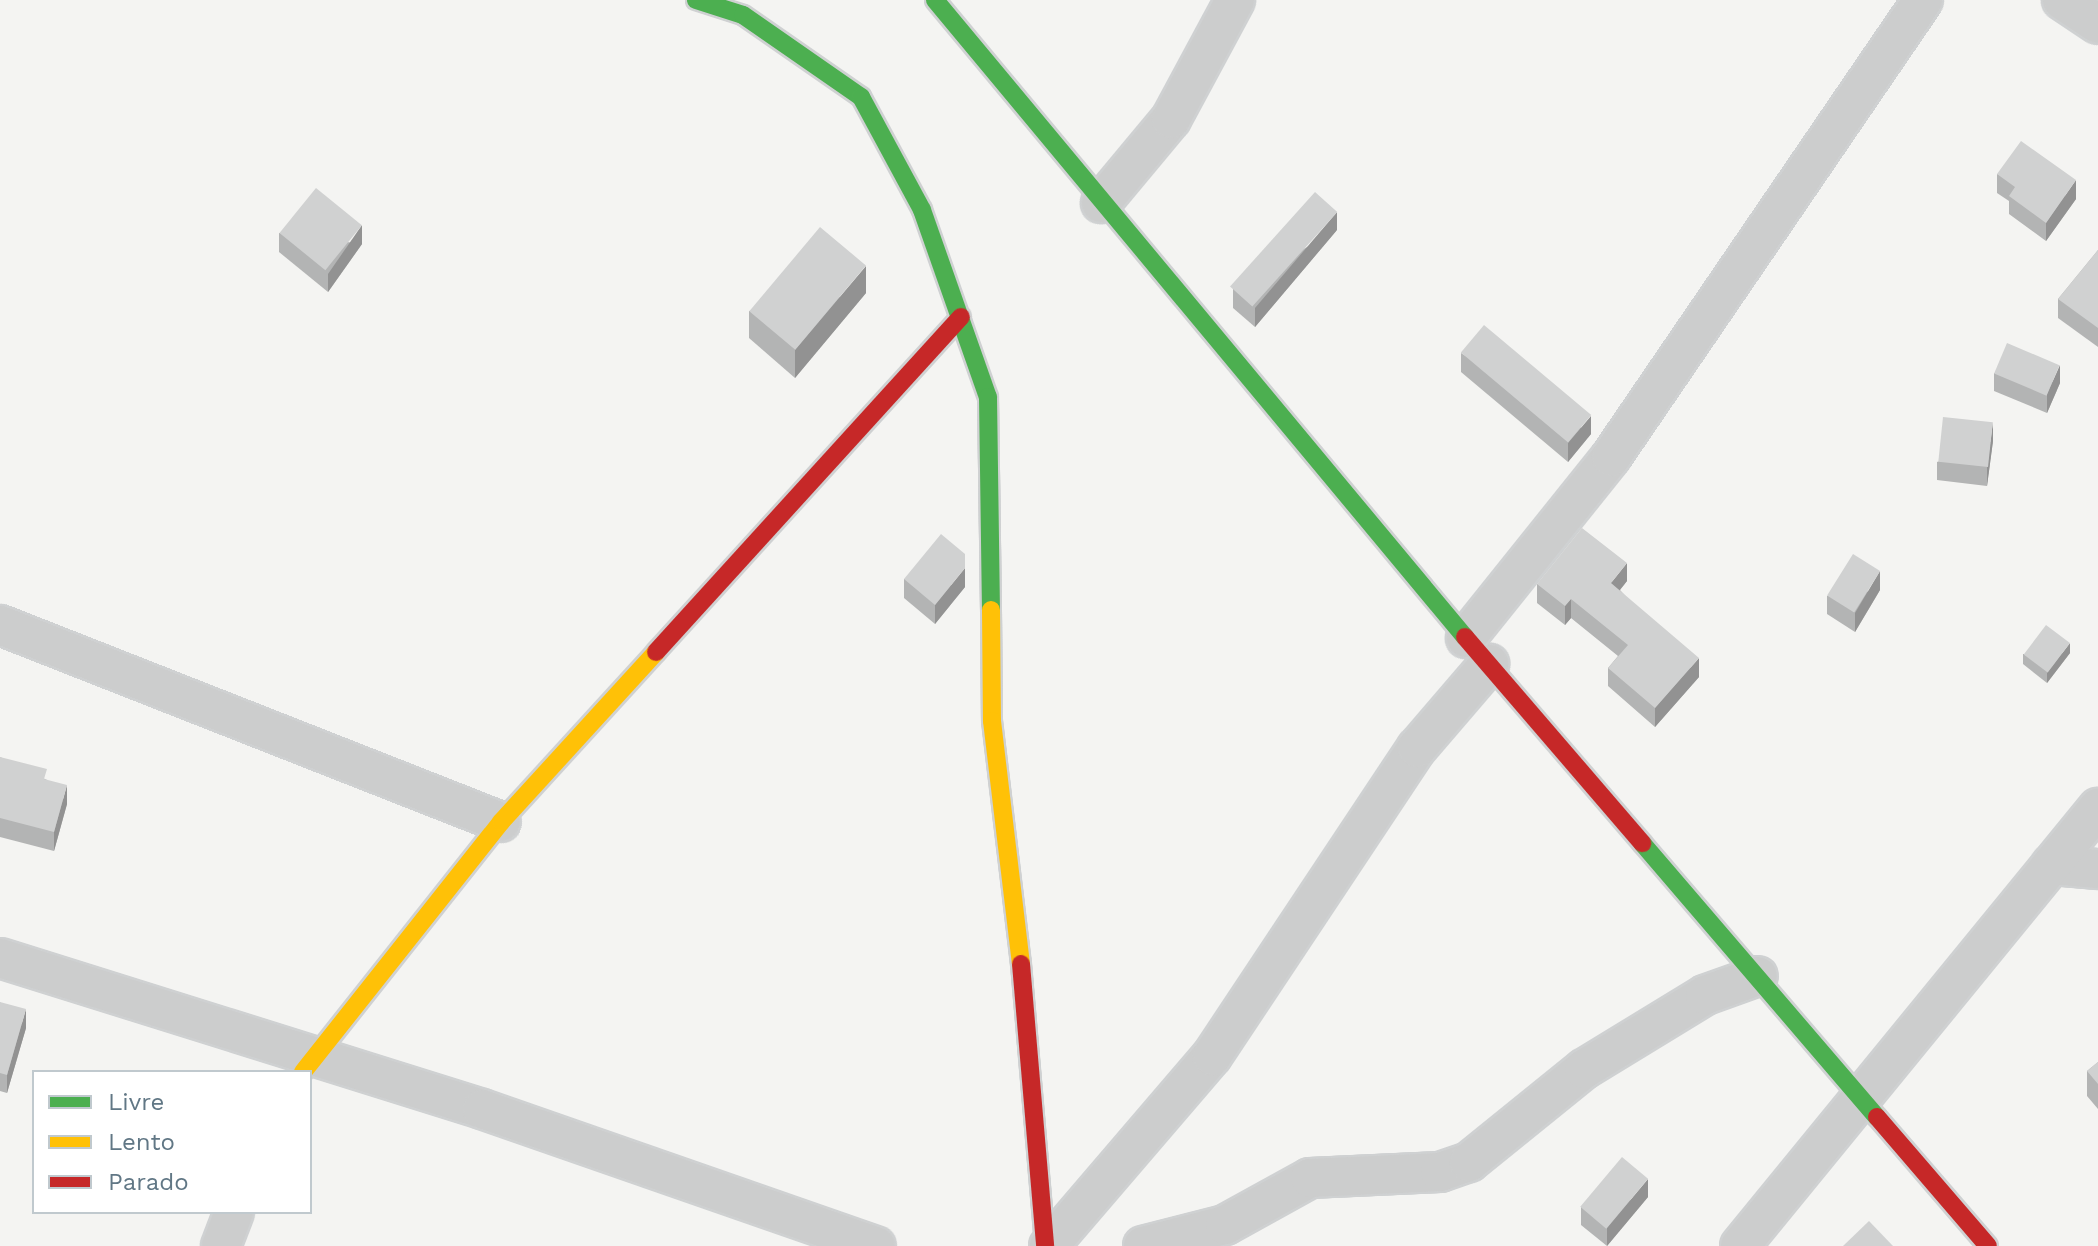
<!DOCTYPE html>
<html>
<head>
<meta charset="utf-8">
<style>
  body { margin:0 }
  #map { position:relative; width:2098px; height:1246px; overflow:hidden; background:#f4f4f2; font-family:"Work Sans",sans-serif }
  div>[style] { position:absolute }
  [style*='--x'] { left:calc(var(--x)*1px); top:calc(var(--y)*1px); width:calc(var(--w)*1px); rotate:calc(var(--a)*1deg) }
  .roads { filter:drop-shadow(2px 0 #cfd1d2) drop-shadow(-2px 0 #cfd1d2) drop-shadow(0 2px #cfd1d2) drop-shadow(0 -2px #cfd1d2) }
  .street>* { height:38px; margin:-19px; padding:0 19px; transform-origin:19px; border-radius:19px; background:#cccdcd }
  .fast>* { height:18px; margin:-9px; padding:0 9px; transform-origin:9px; border-radius:9px; background:#4caf50 }
  .slow>* { height:18px; margin:-9px; padding:0 9px; transform-origin:9px; border-radius:9px; background:#ffc107 }
  .jam>* { height:18px; margin:-9px; padding:0 9px; transform-origin:9px; border-radius:9px; background:#c62828 }
  .wall>* { inset:0; background:#b3b4b4 }
  .shaded-wall>* { inset:0; background:#929292 }
  .building>* { inset:0; background:#d0d1d1; transform-origin:0 0 }
  span { translate:-50% -50%; white-space:nowrap; text-align:center; line-height:1.15; -webkit-text-stroke:8px #fff; paint-order:stroke }
  .legend { position:absolute; left:32px; top:1070px; width:280px; height:144px; box-sizing:border-box; background:#fff; border:2px solid #c0c9ce; margin:0; padding:10px 14px; list-style:none; font-size:24px; color:#617785 }
  .legend li { display:flex; align-items:center; gap:16px; height:40px }
  .legend b { width:40px; border:2px solid #c0c9ce }
</style>
</head>
<body>
<div id="map">
  <div class="roads">
    <div class="street">
      <i style="--x:2062;--y:0;--w:43;--a:33.7"></i>
      <i style="--x:1101;--y:203;--w:109;--a:-50.2"></i>
      <i style="--x:1171;--y:119;--w:135;--a:-61.7"></i>
      <i style="--x:0;--y:625;--w:538;--a:21.47"></i>
      <i style="--x:1466;--y:638;--w:232;--a:-51.3"></i>
      <i style="--x:1611;--y:457;--w:553;--a:-55.68"></i>
      <i style="--x:2051;--y:865;--w:46;--a:5"></i>
      <i style="--x:0;--y:958;--w:505;--a:17.39"></i>
      <i style="--x:482;--y:1109;--w:417;--a:19.2"></i>
      <i style="--x:221;--y:1246;--w:36;--a:-69"></i>
      <i style="--x:1049;--y:1246;--w:250;--a:-49.4"></i>
      <i style="--x:1212;--y:1056;--w:370;--a:-56.4"></i>
      <i style="--x:1417;--y:748;--w:111;--a:-49.4"></i>
      <i style="--x:1143;--y:1246;--w:85;--a:-14.4"></i>
      <i style="--x:1225;--y:1225;--w:97;--a:-28.9"></i>
      <i style="--x:1310;--y:1178;--w:130;--a:-2.6"></i>
      <i style="--x:1440;--y:1172;--w:31;--a:-19"></i>
      <i style="--x:1469;--y:1162;--w:148;--a:-39"></i>
      <i style="--x:1584;--y:1069;--w:142;--a:-31.4"></i>
      <i style="--x:1705;--y:995;--w:56;--a:-19.7"></i>
      <i style="--x:1740;--y:1246;--w:566;--a:-50.74"></i>
    </div>
    <div class="fast">
      <i style="--x:696;--y:0;--w:49;--a:17.7"></i>
      <i style="--x:743;--y:15;--w:144;--a:34.8"></i>
      <i style="--x:861;--y:97;--w:128;--a:61.6"></i>
      <i style="--x:922;--y:210;--w:198;--a:70.6"></i>
      <i style="--x:988;--y:397;--w:213;--a:89.2"></i>
      <i style="--x:935;--y:0;--w:829;--a:50.24"></i>
      <i style="--x:1642;--y:843;--w:361;--a:49.4"></i>
    </div>
    <div class="slow">
      <i style="--x:991;--y:610;--w:111;--a:89.5"></i>
      <i style="--x:992;--y:721;--w:245;--a:83.2"></i>
      <i style="--x:303;--y:1072;--w:319;--a:-51.6"></i>
      <i style="--x:501;--y:822;--w:230;--a:-47.6"></i>
    </div>
    <div class="jam">
      <i style="--x:1465;--y:637;--w:272;--a:49.3"></i>
      <i style="--x:656;--y:652;--w:453;--a:-47.7"></i>
      <i style="--x:1021;--y:964;--w:283;--a:85.1"></i>
      <i style="--x:1877;--y:1117;--w:170;--a:49.3"></i>
    </div>
  </div>
  <div class="wall">
    <i style="clip-path:polygon(1997px 174px,2076px 199px,2046px 241px,2009px 214px,2009px 201px,1997px 193px)"></i>
    <i style="clip-path:polygon(1337px 230px,1255px 327px,1233px 308px,1233px 289px)"></i>
    <i style="clip-path:polygon(279px 233px,362px 244px,328px 292px,279px 252px)"></i>
    <i style="clip-path:polygon(2098px 250px,2098px 347px,2058px 318px,2058px 299px)"></i>
    <i style="clip-path:polygon(866px 293px,795px 378px,749px 338px,749px 311px)"></i>
    <i style="clip-path:polygon(1461px 353px,1591px 434px,1568px 462px,1461px 372px)"></i>
    <i style="clip-path:polygon(1994px 373px,2060px 383px,2047px 413px,1994px 391px)"></i>
    <i style="clip-path:polygon(1993px 441px,1987px 486px,1937px 480px,1937px 462px)"></i>
    <i style="clip-path:polygon(904px 579px,965px 587px,935px 624px,904px 598px)"></i>
    <i style="clip-path:polygon(1627px 581px,1620px 590px,1699px 677px,1655px 727px,1608px 686px,1608px 668px,1618px 656px,1571px 618px,1565px 625px,1537px 603px,1537px 584px)"></i>
    <i style="clip-path:polygon(1880px 590px,1855px 632px,1827px 614px,1827px 596px)"></i>
    <i style="clip-path:polygon(2070px 653px,2047px 683px,2023px 664px,2023px 654px)"></i>
    <i style="clip-path:polygon(0 757px,47px 780px,67px 804px,54px 851px,0 837px)"></i>
    <i style="clip-path:polygon(0 1002px,26px 1028px,7px 1093px,0 1091px)"></i>
    <i style="clip-path:polygon(2098px 1062px,2098px 1109px,2087px 1096px,2087px 1071px)"></i>
    <i style="clip-path:polygon(1648px 1197px,1607px 1246px,1581px 1225px,1581px 1207px)"></i>
  </div>
  <div class="shaded-wall">
    <i style="clip-path:polygon(2076px 180px,2076px 199px,2046px 241px,2046px 223px)"></i>
    <i style="clip-path:polygon(1337px 212px,1337px 230px,1255px 327px,1255px 308px)"></i>
    <i style="clip-path:polygon(362px 225px,362px 244px,328px 292px,328px 274px)"></i>
    <i style="clip-path:polygon(866px 266px,866px 293px,795px 378px,795px 350px)"></i>
    <i style="clip-path:polygon(2060px 365px,2060px 383px,2047px 413px,2047px 394px)"></i>
    <i style="clip-path:polygon(1591px 416px,1591px 434px,1568px 462px,1568px 443px)"></i>
    <i style="clip-path:polygon(1993px 422px,1993px 441px,1987px 486px,1987px 468px)"></i>
    <i style="clip-path:polygon(1627px 563px,1627px 581px,1611px 601px,1611px 583px)"></i>
    <i style="clip-path:polygon(965px 568px,965px 587px,935px 624px,935px 605px)"></i>
    <i style="clip-path:polygon(1880px 571px,1880px 590px,1855px 632px,1855px 613px)"></i>
    <i style="clip-path:polygon(1571px 599px,1571px 618px,1565px 625px,1565px 606px)"></i>
    <i style="clip-path:polygon(2070px 643px,2070px 653px,2047px 683px,2047px 673px)"></i>
    <i style="clip-path:polygon(1699px 658px,1699px 677px,1655px 727px,1655px 708px)"></i>
    <i style="clip-path:polygon(67px 785px,67px 804px,54px 851px,54px 832px)"></i>
    <i style="clip-path:polygon(26px 1009px,26px 1028px,7px 1093px,7px 1075px)"></i>
    <i style="clip-path:polygon(1648px 1179px,1648px 1197px,1607px 1246px,1607px 1228px)"></i>
  </div>
  <div class="building">
    <i style="clip-path:polygon(2021px 141px,2076px 180px,2046px 223px,2009px 196px,2015px 187px,1997px 174px)"></i>
    <i style="left:316px;top:188px;width:59px;height:58px;rotate:39deg"></i>
    <i style="left:1315px;top:192px;width:30px;height:127px;rotate:42deg"></i>
    <i style="left:820px;top:227px;width:60px;height:110px;rotate:40deg"></i>
    <i style="clip-path:polygon(2098px 250px,2098px 328px,2058px 299px)"></i>
    <i style="left:1484px;top:325px;width:140px;height:36px;rotate:40deg"></i>
    <i style="left:2007px;top:343px;width:57px;height:33px;rotate:23deg"></i>
    <i style="left:1943px;top:417px;width:50px;height:45px;rotate:6deg"></i>
    <i style="clip-path:polygon(1582px 528px,1627px 563px,1611px 583px,1699px 658px,1655px 708px,1608px 668px,1628px 645px,1571px 599px,1565px 606px,1537px 584px)"></i>
    <i style="clip-path:polygon(941px 534px,965px 554px,965px 568px,935px 605px,904px 579px)"></i>
    <i style="left:1853px;top:554px;width:32px;height:49px;rotate:32deg"></i>
    <i style="left:2046px;top:625px;width:30px;height:37px;rotate:37deg"></i>
    <i style="clip-path:polygon(0 757px,47px 769px,44px 779px,67px 785px,54px 832px,0 818px)"></i>
    <i style="clip-path:polygon(0 1002px,26px 1009px,7px 1075px,0 1073px)"></i>
    <i style="clip-path:polygon(2098px 1062px,2098px 1084px,2087px 1071px)"></i>
    <i style="left:1622px;top:1157px;width:34px;height:65px;rotate:40deg"></i>
    <i style="clip-path:polygon(1869px 1221px,1893px 1246px,1843px 1246px)"></i>
  </div>
  <ul class="legend">
  <li><b style="height:10px;background:#4caf50"></b>Livre</li>
  <li><b style="height:10px;background:#ffc107"></b>Lento</li>
  <li><b style="height:10px;background:#c62828"></b>Parado</li>
  </ul>
</div>
</body>
</html>
